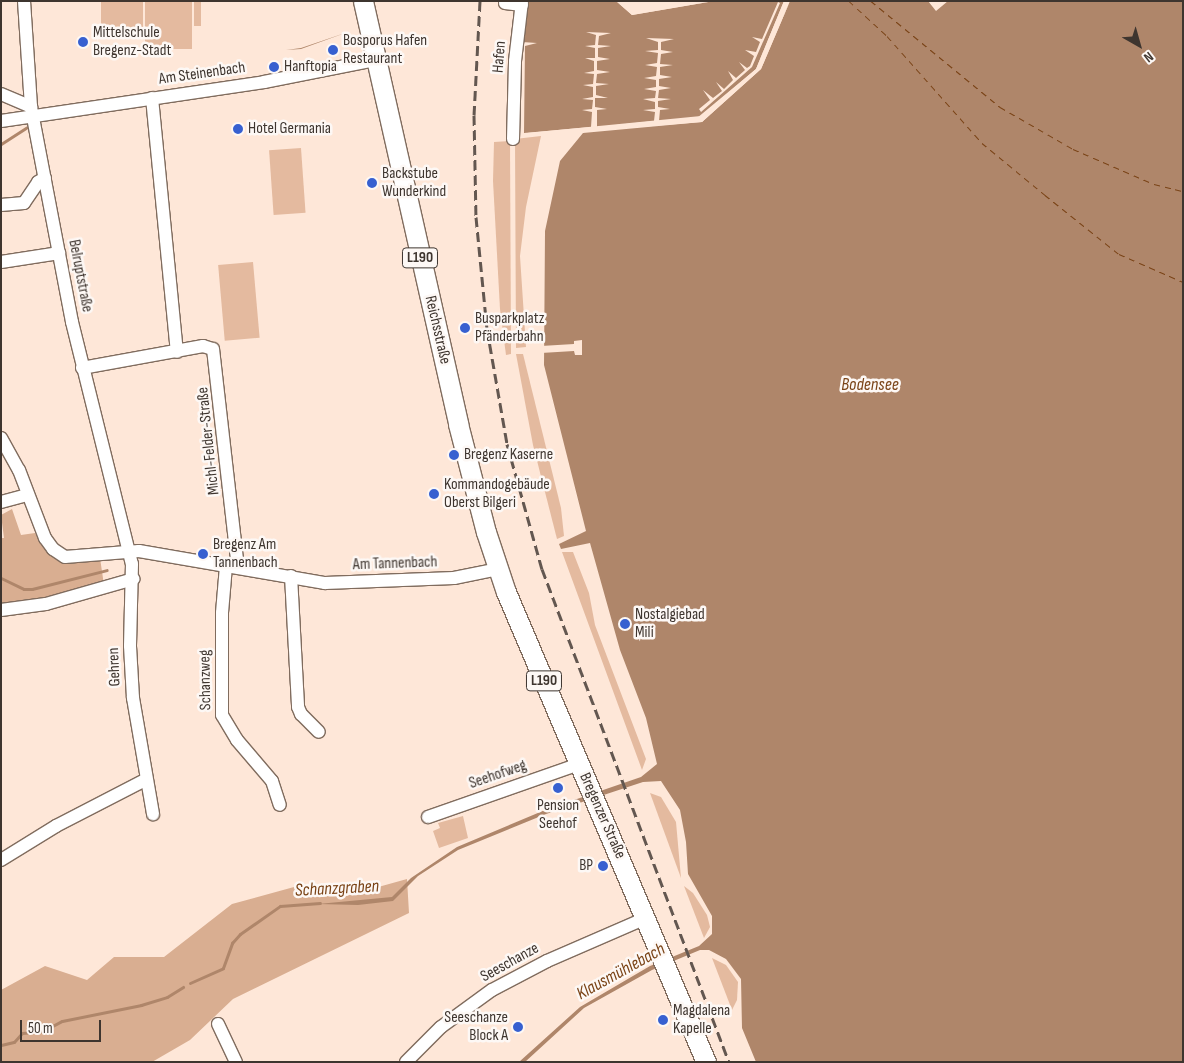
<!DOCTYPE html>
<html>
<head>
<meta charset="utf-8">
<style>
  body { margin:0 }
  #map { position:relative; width:1184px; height:1063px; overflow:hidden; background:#fee7d8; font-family:"Sofia Sans Condensed",sans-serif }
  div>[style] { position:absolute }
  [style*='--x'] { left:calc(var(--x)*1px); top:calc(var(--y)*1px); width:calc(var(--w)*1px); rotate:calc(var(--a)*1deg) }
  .green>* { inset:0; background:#e4ba9f; transform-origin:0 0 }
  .forest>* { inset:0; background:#d9ae91 }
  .water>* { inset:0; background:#af866a }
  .pier>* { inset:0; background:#fee7d8 }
  .stream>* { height:3px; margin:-1.5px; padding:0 1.5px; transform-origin:1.5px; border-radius:1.5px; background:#af866a }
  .ferry>* { height:1px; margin-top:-0.5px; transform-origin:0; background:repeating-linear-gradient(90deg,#7a4316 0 6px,transparent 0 11px) }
  .roads { filter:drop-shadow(1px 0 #806c5e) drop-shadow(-1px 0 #806c5e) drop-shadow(0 1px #806c5e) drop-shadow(0 -1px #806c5e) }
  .street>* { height:12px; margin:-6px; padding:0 6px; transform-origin:6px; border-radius:6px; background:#fff }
  .primary>* { height:19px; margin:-9.5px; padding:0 9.5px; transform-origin:9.5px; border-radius:9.5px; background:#fff }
  .rail>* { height:3px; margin-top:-1.5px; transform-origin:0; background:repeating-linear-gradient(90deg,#635750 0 10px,transparent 0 15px) }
  .dots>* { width:14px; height:14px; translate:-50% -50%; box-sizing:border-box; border:2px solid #fdf8f5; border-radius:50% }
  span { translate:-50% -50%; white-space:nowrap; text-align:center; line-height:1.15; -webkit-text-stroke:5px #fdf8f5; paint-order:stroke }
  .shield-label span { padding:1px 4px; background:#fdf8f5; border:1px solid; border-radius:4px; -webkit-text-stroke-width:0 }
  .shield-label { font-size:15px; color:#3e352f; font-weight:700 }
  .poi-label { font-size:16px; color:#3e352f }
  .left { translate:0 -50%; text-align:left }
  .right { translate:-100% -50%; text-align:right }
  .street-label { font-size:16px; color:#3e352f }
  .water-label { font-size:18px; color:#7a4316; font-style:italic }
  .frame { position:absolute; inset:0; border:2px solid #3e352f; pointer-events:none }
  .north { position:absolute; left:1114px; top:20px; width:50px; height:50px; -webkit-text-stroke:4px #fdf8f5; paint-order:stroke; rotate:142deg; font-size:14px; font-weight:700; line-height:20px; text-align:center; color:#3e352f }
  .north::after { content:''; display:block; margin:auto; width:18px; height:22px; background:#3e352f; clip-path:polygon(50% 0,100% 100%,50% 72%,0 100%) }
  .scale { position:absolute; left:20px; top:1020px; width:81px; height:22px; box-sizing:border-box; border:2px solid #3e352f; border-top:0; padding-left:6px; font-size:15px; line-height:18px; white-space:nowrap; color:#3e352f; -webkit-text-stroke:4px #fdf8f5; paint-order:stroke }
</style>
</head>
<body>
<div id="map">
  <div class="green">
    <i style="left:101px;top:1px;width:42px;height:36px"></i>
    <i style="left:145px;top:1px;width:47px;height:48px"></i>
    <i style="left:194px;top:1px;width:7px;height:25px"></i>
    <i style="clip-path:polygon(541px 136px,526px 207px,520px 256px,526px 347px,516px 348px,515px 139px)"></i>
    <i style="clip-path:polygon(510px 141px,511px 354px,506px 355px,500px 309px,493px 181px,494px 142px)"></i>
    <i style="left:301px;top:148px;width:65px;height:32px;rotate:86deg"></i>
    <i style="left:253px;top:262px;width:76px;height:35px;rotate:85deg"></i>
    <i style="clip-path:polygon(516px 354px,523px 354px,561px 508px,564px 536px,557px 539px,533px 445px)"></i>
    <i style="clip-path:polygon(562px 552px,573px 552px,589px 593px,595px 625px,646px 759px,642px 770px)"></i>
    <i style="clip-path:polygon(650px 793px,661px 797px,676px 822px,681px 878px)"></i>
    <i style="clip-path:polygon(463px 816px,468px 838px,439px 848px,433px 831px,440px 828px,438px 823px)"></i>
    <i style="clip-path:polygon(684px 886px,693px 893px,707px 915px,710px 927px,704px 938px)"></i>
    <i style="clip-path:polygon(712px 958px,726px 965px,738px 982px,737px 1000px,732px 1010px)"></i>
  </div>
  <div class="forest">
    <i style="clip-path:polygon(12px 509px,21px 535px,35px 533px,42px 543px,66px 557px,100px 558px,104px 585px,1px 606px,1px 538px,4px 538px,1px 515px)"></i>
    <i style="clip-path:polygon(407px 879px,409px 913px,233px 999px,190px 1040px,152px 1062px,1px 1062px,1px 990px,45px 966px,87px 980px,114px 957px,164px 957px,232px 904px,294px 887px,346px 896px)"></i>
  </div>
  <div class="water">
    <i style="clip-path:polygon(525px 1px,616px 1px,632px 15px,714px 1px,784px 1px,756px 69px,701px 116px,517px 134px)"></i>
    <i style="clip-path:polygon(790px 1px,928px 1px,936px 11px,948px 1px,1183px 1px,1183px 1062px,756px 1062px,742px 1028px,741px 979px,726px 959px,709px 950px,700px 950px,652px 970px,584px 1008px,525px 1062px,519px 1062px,580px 1007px,650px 966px,699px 946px,712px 934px,712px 916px,688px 874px,686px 842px,680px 810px,661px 781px,643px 782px,546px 814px,458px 850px,418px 876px,393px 901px,358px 905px,318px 904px,392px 897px,411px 878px,457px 847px,545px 810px,641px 777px,657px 764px,646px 718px,620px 650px,590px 543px,561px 549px,559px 544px,586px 531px,544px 365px,545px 231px,560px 161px,583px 133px,702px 122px,761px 69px)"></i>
    <i style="clip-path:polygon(471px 25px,348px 32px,301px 49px,286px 50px,301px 48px,348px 32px)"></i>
  </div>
  <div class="pier">
    <i style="clip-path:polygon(616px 1px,633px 12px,714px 1px,632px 15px)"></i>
    <i style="clip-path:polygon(784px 1px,786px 3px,759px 68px,790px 1px,761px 69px,702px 122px,517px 137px,522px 42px,537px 43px,525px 46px,524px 133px,591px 127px,592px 112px,582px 110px,592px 109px,593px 100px,582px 99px,593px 97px,593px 87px,583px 85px,593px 84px,594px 74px,584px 73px,594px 71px,594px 61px,585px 58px,595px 58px,595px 48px,585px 46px,595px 45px,596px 35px,586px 32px,611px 33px,599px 36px,598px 45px,611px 46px,598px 48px,598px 57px,610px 59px,597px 61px,597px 70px,610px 72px,597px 74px,596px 83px,609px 84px,596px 86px,596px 95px,608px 98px,595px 98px,595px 107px,607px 109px,597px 110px,597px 127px,654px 121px,655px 112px,643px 110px,655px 109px,655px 102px,643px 99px,655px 98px,656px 91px,644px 89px,656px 87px,656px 80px,644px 78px,656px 76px,657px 67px,645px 65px,657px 63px,658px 53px,645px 51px,658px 50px,658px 42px,646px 38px,674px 39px,661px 42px,661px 50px,673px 52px,661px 54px,660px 64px,673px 65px,660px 67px,660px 75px,672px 77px,659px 79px,659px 86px,671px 88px,659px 90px,658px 98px,671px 99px,658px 101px,658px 107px,670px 109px,660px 110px,659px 121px,697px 118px,756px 69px)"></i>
    <i style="clip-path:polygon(778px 2px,780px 3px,752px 67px,701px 112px,699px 109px,710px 100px,703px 90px,713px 98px,722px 91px,716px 82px,724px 89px,733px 80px,728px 71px,736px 78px,745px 70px,739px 62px,747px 68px,750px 66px,754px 56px,745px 50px,756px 52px,760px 42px,752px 37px,762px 39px)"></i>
    <i style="clip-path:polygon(582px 340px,582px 355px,575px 355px,574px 351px,541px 353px,541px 346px,574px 344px,574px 341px)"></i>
  </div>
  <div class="stream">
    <i style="--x:1;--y:144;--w:30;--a:-33"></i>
    <i style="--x:1;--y:578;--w:25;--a:26"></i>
    <i style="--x:24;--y:589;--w:8;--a:0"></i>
    <i style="--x:32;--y:589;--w:77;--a:-14.2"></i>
    <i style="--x:190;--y:983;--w:36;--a:-24"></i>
    <i style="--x:223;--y:968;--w:27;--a:-70"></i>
    <i style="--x:232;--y:943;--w:12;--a:-48"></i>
    <i style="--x:240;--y:934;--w:49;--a:-35"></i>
    <i style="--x:280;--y:906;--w:40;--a:-4.3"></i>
    <i style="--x:1;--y:1045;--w:13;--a:-13"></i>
    <i style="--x:14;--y:1042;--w:12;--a:-48"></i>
    <i style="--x:22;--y:1033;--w:21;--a:-5"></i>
    <i style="--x:43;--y:1031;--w:21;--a:-28"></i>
    <i style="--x:62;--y:1021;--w:81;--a:-11.4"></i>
    <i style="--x:141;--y:1005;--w:27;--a:-17"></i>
    <i style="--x:167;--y:997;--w:19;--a:-32"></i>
  </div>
  <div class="ferry">
    <i style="--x:849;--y:1;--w:52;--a:42.6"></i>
    <i style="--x:887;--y:36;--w:143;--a:48.4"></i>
    <i style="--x:982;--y:143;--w:82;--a:39.5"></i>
    <i style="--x:1045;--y:195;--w:95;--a:38.6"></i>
    <i style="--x:1119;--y:254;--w:70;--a:23.6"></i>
    <i style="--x:871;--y:1;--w:167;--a:39.4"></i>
    <i style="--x:1000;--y:107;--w:84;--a:29.9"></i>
    <i style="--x:1073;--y:149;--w:88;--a:23.4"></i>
    <i style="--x:1154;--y:184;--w:30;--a:14"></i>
  </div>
  <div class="roads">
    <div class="street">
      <i style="--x:24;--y:1;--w:106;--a:86.2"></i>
      <i style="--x:31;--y:107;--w:219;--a:79.2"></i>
      <i style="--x:72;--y:322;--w:249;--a:76.1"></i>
      <i style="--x:132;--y:564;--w:82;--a:91.4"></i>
      <i style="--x:130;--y:646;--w:52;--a:86.7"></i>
      <i style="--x:133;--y:698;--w:118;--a:80.2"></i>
      <i style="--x:505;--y:3;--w:17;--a:7"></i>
      <i style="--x:1;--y:94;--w:33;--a:23"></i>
      <i style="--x:152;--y:98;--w:255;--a:84.4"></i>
      <i style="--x:1;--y:121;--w:266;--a:-8.4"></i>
      <i style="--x:264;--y:82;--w:113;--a:-11.2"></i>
      <i style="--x:513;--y:139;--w:78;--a:-88.5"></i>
      <i style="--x:515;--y:61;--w:60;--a:-83.3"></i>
      <i style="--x:1;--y:205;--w:23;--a:-5"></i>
      <i style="--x:24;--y:203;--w:25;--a:-56"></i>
      <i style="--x:38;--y:182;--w:8;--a:-30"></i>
      <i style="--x:1;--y:262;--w:59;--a:-8.8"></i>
      <i style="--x:82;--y:368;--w:123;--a:-10.3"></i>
      <i style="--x:203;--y:346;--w:10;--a:17"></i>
      <i style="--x:213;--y:349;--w:220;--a:83.5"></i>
      <i style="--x:1;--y:438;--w:37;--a:61"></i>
      <i style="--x:19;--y:470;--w:73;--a:69.1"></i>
      <i style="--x:45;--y:538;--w:14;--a:54"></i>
      <i style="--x:53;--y:549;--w:14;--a:34"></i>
      <i style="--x:65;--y:557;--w:74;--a:-4.6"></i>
      <i style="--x:139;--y:551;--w:189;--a:9.8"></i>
      <i style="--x:325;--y:583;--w:129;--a:-2.2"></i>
      <i style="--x:454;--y:578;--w:46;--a:-11.3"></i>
      <i style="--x:1;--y:502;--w:28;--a:-15"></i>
      <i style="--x:226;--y:566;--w:47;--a:94.9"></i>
      <i style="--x:222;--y:613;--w:102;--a:90"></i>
      <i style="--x:222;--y:715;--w:29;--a:59"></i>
      <i style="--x:237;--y:740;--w:54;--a:49.5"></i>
      <i style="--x:272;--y:781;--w:25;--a:72"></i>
      <i style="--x:291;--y:576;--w:131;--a:86.9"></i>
      <i style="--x:298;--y:707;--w:8;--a:67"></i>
      <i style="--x:301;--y:714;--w:25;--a:45"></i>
      <i style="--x:1;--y:610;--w:45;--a:-7.6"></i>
      <i style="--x:46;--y:604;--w:91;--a:-16"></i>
      <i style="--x:428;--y:817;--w:160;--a:-19.3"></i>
      <i style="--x:1;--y:860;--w:65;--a:-31.7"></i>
      <i style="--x:56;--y:826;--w:100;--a:-27.3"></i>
      <i style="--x:218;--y:1024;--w:42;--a:64.7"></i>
      <i style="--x:406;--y:1062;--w:49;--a:-45"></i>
      <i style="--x:441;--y:1027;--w:63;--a:-36"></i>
      <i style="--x:492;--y:990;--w:62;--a:-27.8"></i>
      <i style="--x:547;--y:961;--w:108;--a:-23.5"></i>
    </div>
    <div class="primary">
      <i style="--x:363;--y:1;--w:434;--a:77.3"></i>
      <i style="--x:458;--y:424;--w:112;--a:75.5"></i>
      <i style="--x:486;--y:532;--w:63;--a:71.6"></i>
      <i style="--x:506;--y:592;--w:511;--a:66.95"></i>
    </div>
  </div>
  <div class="rail">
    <i style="--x:480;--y:1;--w:114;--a:93"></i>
    <i style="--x:474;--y:115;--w:102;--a:88.9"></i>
    <i style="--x:476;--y:217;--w:113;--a:84.4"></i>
    <i style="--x:487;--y:329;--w:117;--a:80.1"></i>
    <i style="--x:507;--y:444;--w:130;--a:74.4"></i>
    <i style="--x:542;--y:569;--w:527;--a:69.23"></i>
  </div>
  <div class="dots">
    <i style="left:83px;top:42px;background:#3760d0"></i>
    <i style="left:333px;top:50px;background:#3760d0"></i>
    <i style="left:274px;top:67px;background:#3760d0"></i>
    <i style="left:238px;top:129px;background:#3760d0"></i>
    <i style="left:372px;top:183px;background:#3760d0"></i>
    <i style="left:465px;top:328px;background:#3760d0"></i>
    <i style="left:454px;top:455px;background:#3760d0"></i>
    <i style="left:434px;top:494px;background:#3760d0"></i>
    <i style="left:203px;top:554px;background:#3760d0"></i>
    <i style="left:625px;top:624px;background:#3760d0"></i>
    <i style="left:558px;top:788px;background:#3760d0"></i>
    <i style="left:603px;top:866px;background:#3760d0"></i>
    <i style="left:663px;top:1020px;background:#3760d0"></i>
    <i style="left:518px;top:1027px;background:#3760d0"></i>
  </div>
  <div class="shield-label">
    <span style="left:420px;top:258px">L190</span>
    <span style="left:544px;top:681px">L190</span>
  </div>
  <div class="poi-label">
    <span class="left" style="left:93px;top:42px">Mittelschule<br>Bregenz-Stadt</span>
    <span class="left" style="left:343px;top:50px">Bosporus Hafen<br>Restaurant</span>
    <span class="left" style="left:284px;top:67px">Hanftopia</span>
    <span class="left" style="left:248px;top:129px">Hotel Germania</span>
    <span class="left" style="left:382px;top:183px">Backstube<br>Wunderkind</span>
    <span class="left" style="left:475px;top:328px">Busparkplatz<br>Pfänderbahn</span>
    <span class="left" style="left:464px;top:455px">Bregenz Kaserne</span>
    <span class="left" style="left:444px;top:494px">Kommandogebäude<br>Oberst Bilgeri</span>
    <span class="left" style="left:213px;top:554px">Bregenz Am<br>Tannenbach</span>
    <span class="left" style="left:635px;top:624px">Nostalgiebad<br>Mili</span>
    <span style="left:558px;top:815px">Pension<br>Seehof</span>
    <span class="right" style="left:593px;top:866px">BP</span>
    <span class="left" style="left:673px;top:1020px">Magdalena<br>Kapelle</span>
    <span class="right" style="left:508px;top:1027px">Seeschanze<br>Block A</span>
  </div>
  <div class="street-label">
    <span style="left:500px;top:57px;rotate:-85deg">Hafen</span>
    <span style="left:202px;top:74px;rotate:-8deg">Am Steinenbach</span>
    <span style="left:80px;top:276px;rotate:79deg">Belruptstraße</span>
    <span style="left:437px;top:330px;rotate:77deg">Reichsstraße</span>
    <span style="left:209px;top:441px;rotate:-96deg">Michl-Felder-Straße</span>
    <span style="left:395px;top:564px;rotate:-2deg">Am Tannenbach</span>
    <span style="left:115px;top:667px;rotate:-92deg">Gehren</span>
    <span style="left:206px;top:680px;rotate:-91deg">Schanzweg</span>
    <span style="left:498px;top:775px;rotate:-19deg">Seehofweg</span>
    <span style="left:602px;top:816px;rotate:66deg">Bregenzer Straße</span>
    <span style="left:510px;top:963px;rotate:-29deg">Seeschanze</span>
  </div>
  <div class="water-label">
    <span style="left:870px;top:385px">Bodensee</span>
    <span style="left:337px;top:889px;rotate:-3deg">Schanzgraben</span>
    <span style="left:621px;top:972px;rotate:-29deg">Klausmühlebach</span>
  </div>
  <div class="frame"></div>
  <div class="north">N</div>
  <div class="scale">50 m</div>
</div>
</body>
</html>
